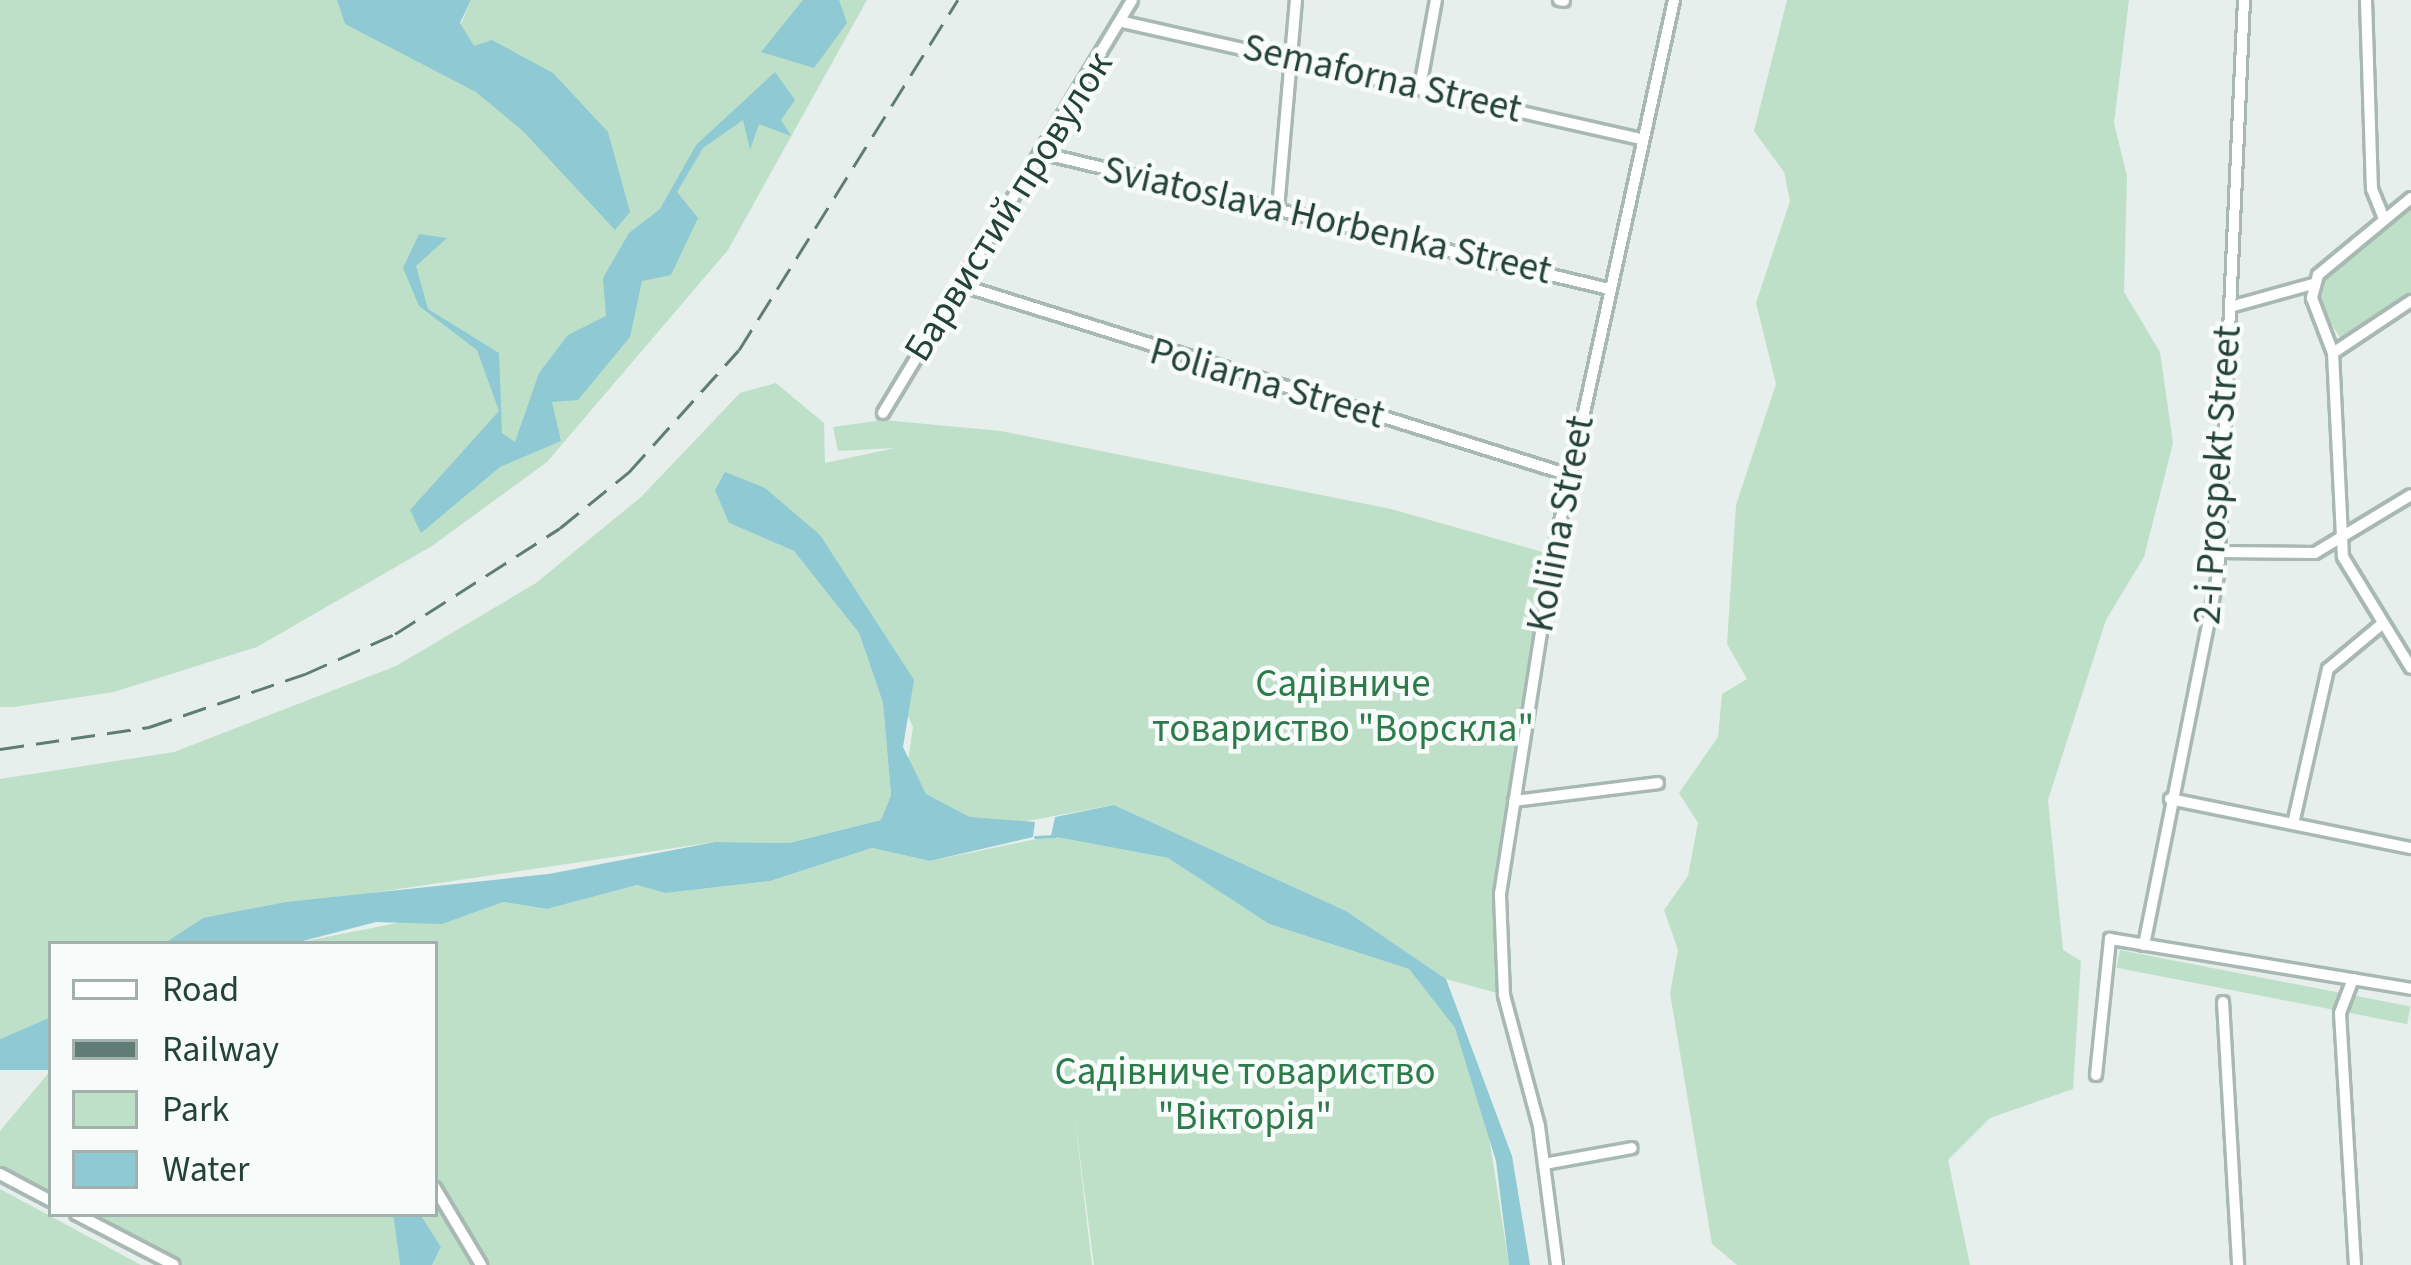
<!DOCTYPE html>
<html>
<head>
<meta charset="utf-8">
<style>
  body { margin:0 }
  #map { position:relative; width:2411px; height:1265px; overflow:hidden; background:#e6efeb; font-family:"Source Sans 3",sans-serif }
  div>[style] { position:absolute }
  [style*='--x'] { left:calc(var(--x)*1px); top:calc(var(--y)*1px); width:calc(var(--w)*1px); rotate:calc(var(--a)*1deg) }
  .green>* { inset:0; background:#bfe0c8; transform-origin:0 0 }
  .water>* { inset:0; background:#8ec9d4 }
  .stream>* { height:3px; margin:-1.5px; padding:0 1.5px; transform-origin:1.5px; border-radius:1.5px; background:#8ec9d4 }
  .roads { filter:drop-shadow(3px 0 #a8b8b2) drop-shadow(-3px 0 #a8b8b2) drop-shadow(0 3px #a8b8b2) drop-shadow(0 -3px #a8b8b2) }
  .street>* { height:10px; margin:-5px; padding:0 5px; transform-origin:5px; border-radius:5px; background:#fff }
  .rail>* { height:3px; margin-top:-1.5px; transform-origin:0; background:repeating-linear-gradient(90deg,#5f7d75 0 24px,transparent 0 36px) }
  span { translate:-50% -50%; white-space:nowrap; text-align:center; line-height:1.15; -webkit-text-stroke:9px #f7fbf9; paint-order:stroke }
  .street-label { font-size:39px; color:#24423a }
  .park-label { font-size:39px; color:#2d7a4b }
  .legend { position:absolute; left:48px; top:941px; width:390px; height:276px; box-sizing:border-box; background:#f7fbf9; border:3px solid #a3b1ad; margin:0; padding:15px 21px; list-style:none; font-size:36px; color:#24423a }
  .legend li { display:flex; align-items:center; gap:24px; height:60px }
  .legend b { width:60px; border:3px solid #a3b1ad }
</style>
</head>
<body>
<div id="map">
  <div class="green">
    <i style="clip-path:polygon(0 0,337px 0,345px 24px,441px 71px,471px 0,867px 0,728px 250px,547px 462px,432px 546px,257px 647px,114px 692px,14px 707px,0 707px)"></i>
    <i style="clip-path:polygon(1787px 0,2129px 0,2114px 123px,2127px 176px,2124px 292px,2160px 352px,2173px 443px,2144px 557px,2106px 620px,2048px 800px,2063px 950px,2081px 961px,2073px 1089px,1990px 1118px,1948px 1160px,1970px 1265px,1737px 1265px,1712px 1244px,1670px 993px,1678px 950px,1664px 910px,1688px 876px,1698px 823px,1679px 793px,1718px 737px,1722px 694px,1747px 679px,1727px 644px,1736px 505px,1776px 384px,1756px 303px,1790px 201px,1784px 172px,1754px 131px)"></i>
    <i style="clip-path:polygon(2411px 205px,2411px 297px,2343px 342px,2319px 305px,2319px 282px)"></i>
    <i style="clip-path:polygon(776px 383px,824px 423px,825px 463px,895px 448px,838px 451px,833px 427px,883px 420px,1001px 431px,1391px 509px,1553px 555px,1500px 894px,1504px 995px,1446px 979px,1346px 911px,1114px 805px,1016px 823px,970px 817px,926px 794px,907px 769px,913px 727px,820px 535px,729px 523px,794px 551px,859px 633px,883px 703px,891px 795px,881px 820px,789px 843px,715px 842px,203px 918px,163px 944px,51px 944px,51px 1017px,0 1039px,0 779px,174px 752px,396px 666px,536px 583px,641px 497px,740px 393px)"></i>
    <i style="clip-path:polygon(1051px 836px,1168px 858px,1269px 924px,1409px 969px,1455px 1028px,1485px 1111px,1509px 1265px,1094px 1265px,1074px 1112px,1092px 1265px,432px 1265px,441px 1247px,420px 1214px,435px 1214px,435px 944px,291px 944px,503px 902px,547px 909px,637px 885px,665px 893px,770px 881px,872px 848px,930px 861px)"></i>
    <i style="left:2120px;top:950px;width:296px;height:18px;rotate:11deg"></i>
    <i style="clip-path:polygon(51px 1070px,51px 1201px,0 1174px,0 1131px)"></i>
    <i style="clip-path:polygon(0 1189px,141px 1265px,0 1265px)"></i>
    <i style="clip-path:polygon(76px 1214px,393px 1214px,400px 1265px,174px 1265px)"></i>
  </div>
  <div class="water">
    <i style="clip-path:polygon(337px 0,471px 0,460px 23px,474px 46px,492px 40px,553px 73px,608px 132px,630px 212px,615px 230px,524px 132px,476px 92px,345px 24px)"></i>
    <i style="clip-path:polygon(803px 0,839px 0,847px 23px,814px 68px,761px 52px)"></i>
    <i style="clip-path:polygon(775px 72px,795px 100px,781px 120px,791px 136px,759px 124px,750px 150px,743px 120px,703px 148px,677px 192px,698px 218px,671px 275px,642px 281px,630px 337px,578px 400px,552px 402px,561px 441px,500px 467px,421px 533px,410px 510px,499px 411px,477px 350px,419px 306px,403px 268px,419px 234px,447px 238px,416px 266px,428px 309px,499px 353px,502px 433px,515px 442px,539px 373px,568px 335px,606px 316px,603px 278px,629px 233px,660px 209px,696px 145px)"></i>
    <i style="clip-path:polygon(725px 472px,765px 488px,820px 535px,914px 680px,903px 747px,926px 794px,970px 817px,1035px 822px,1033px 837px,930px 861px,872px 848px,770px 881px,665px 893px,637px 885px,547px 909px,503px 902px,442px 924px,376px 922px,291px 944px,163px 944px,203px 918px,286px 902px,549px 874px,715px 842px,789px 843px,881px 820px,891px 795px,883px 703px,859px 633px,794px 551px,729px 523px,715px 490px)"></i>
    <i style="clip-path:polygon(1114px 805px,1346px 911px,1446px 979px,1512px 1156px,1530px 1265px,1509px 1265px,1496px 1161px,1455px 1028px,1409px 969px,1269px 924px,1168px 858px,1051px 836px,1055px 817px)"></i>
    <i style="clip-path:polygon(51px 1017px,51px 1070px,0 1070px,0 1039px)"></i>
    <i style="clip-path:polygon(393px 1214px,420px 1214px,441px 1247px,432px 1265px,400px 1265px)"></i>
  </div>
  <div class="stream">
    <i style="--x:1035;--y:837;--w:20;--a:-3"></i>
  </div>
  <div class="roads">
    <div class="street">
      <i style="--x:1559;--y:0;--w:5;--a:11"></i>
      <i style="--x:2366;--y:0;--w:189;--a:88.2"></i>
      <i style="--x:2372;--y:189;--w:29;--a:68"></i>
      <i style="--x:1123;--y:22;--w:531;--a:12.73"></i>
      <i style="--x:1420;--y:87;--w:88;--a:-79.6"></i>
      <i style="--x:1045;--y:154;--w:580;--a:13.46"></i>
      <i style="--x:2411;--y:198;--w:121;--a:140.4"></i>
      <i style="--x:2318;--y:275;--w:24;--a:105"></i>
      <i style="--x:2312;--y:298;--w:59;--a:69.1"></i>
      <i style="--x:2333;--y:353;--w:204;--a:87.2"></i>
      <i style="--x:2343;--y:557;--w:130;--a:58.5"></i>
      <i style="--x:1278;--y:209;--w:210;--a:-85.1"></i>
      <i style="--x:967;--y:287;--w:631;--a:17.34"></i>
      <i style="--x:2230;--y:307;--w:86;--a:-15.5"></i>
      <i style="--x:2333;--y:353;--w:94;--a:-33.7"></i>
      <i style="--x:883;--y:413;--w:482;--a:-58.9"></i>
      <i style="--x:2219;--y:552;--w:96;--a:0.6"></i>
      <i style="--x:2315;--y:553;--w:112;--a:-31.1"></i>
      <i style="--x:2170;--y:799;--w:246;--a:11.5"></i>
      <i style="--x:1514;--y:801;--w:145;--a:-7.1"></i>
      <i style="--x:2293;--y:824;--w:159;--a:-77.3"></i>
      <i style="--x:2328;--y:669;--w:70;--a:-39.8"></i>
      <i style="--x:2144;--y:945;--w:377;--a:-78.7"></i>
      <i style="--x:2218;--y:575;--w:576;--a:-87.41"></i>
      <i style="--x:2353;--y:979;--w:36;--a:111"></i>
      <i style="--x:2340;--y:1013;--w:252;--a:86.6"></i>
      <i style="--x:2223;--y:1002;--w:263;--a:86.7"></i>
      <i style="--x:2096;--y:1075;--w:137;--a:-84.1"></i>
      <i style="--x:2110;--y:939;--w:305;--a:9.4"></i>
      <i style="--x:1544;--y:1164;--w:89;--a:-10.3"></i>
      <i style="--x:0;--y:1174;--w:58;--a:27.9"></i>
      <i style="--x:435;--y:1188;--w:90;--a:59.1"></i>
      <i style="--x:76;--y:1214;--w:110;--a:27.5"></i>
      <i style="--x:1557;--y:1265;--w:140;--a:-97.4"></i>
      <i style="--x:1539;--y:1126;--w:136;--a:-105"></i>
      <i style="--x:1504;--y:995;--w:101;--a:-92.3"></i>
      <i style="--x:1500;--y:894;--w:343;--a:-81.1"></i>
      <i style="--x:1553;--y:555;--w:568;--a:-77.7"></i>
    </div>
  </div>
  <div class="rail">
    <i style="--x:0;--y:749;--w:151;--a:-8.4"></i>
    <i style="--x:149;--y:727;--w:165;--a:-18.8"></i>
    <i style="--x:305;--y:674;--w:98;--a:-24"></i>
    <i style="--x:395;--y:634;--w:196;--a:-32.7"></i>
    <i style="--x:560;--y:528;--w:89;--a:-39.1"></i>
    <i style="--x:629;--y:472;--w:164;--a:-48"></i>
    <i style="--x:739;--y:350;--w:413;--a:-58"></i>
  </div>
  <div class="street-label">
    <span style="left:1382px;top:79px;rotate:13deg">Semaforna Street</span>
    <span style="left:1009px;top:207px;rotate:-58deg">Барвистий провулок</span>
    <span style="left:1327px;top:221px;rotate:13deg">Sviatoslava Horbenka Street</span>
    <span style="left:1267px;top:384px;rotate:16deg">Poliarna Street</span>
    <span style="left:2218px;top:475px;rotate:-86deg">2-i Prospekt Street</span>
    <span style="left:1561px;top:524px;rotate:-79deg">Koliina Street</span>
  </div>
  <div class="park-label">
    <span style="left:1343px;top:707px">Садівниче<br>товариство "Ворскла"</span>
    <span style="left:1245px;top:1095px">Садівниче товариство<br>"Вікторія"</span>
  </div>
  <ul class="legend">
  <li><b style="height:15px;background:#fff"></b>Road</li>
  <li><b style="height:15px;background:#5f7d75"></b>Railway</li>
  <li><b style="height:33px;background:#bfe0c8"></b>Park</li>
  <li><b style="height:33px;background:#8ec9d4"></b>Water</li>
  </ul>
</div>
</body>
</html>
